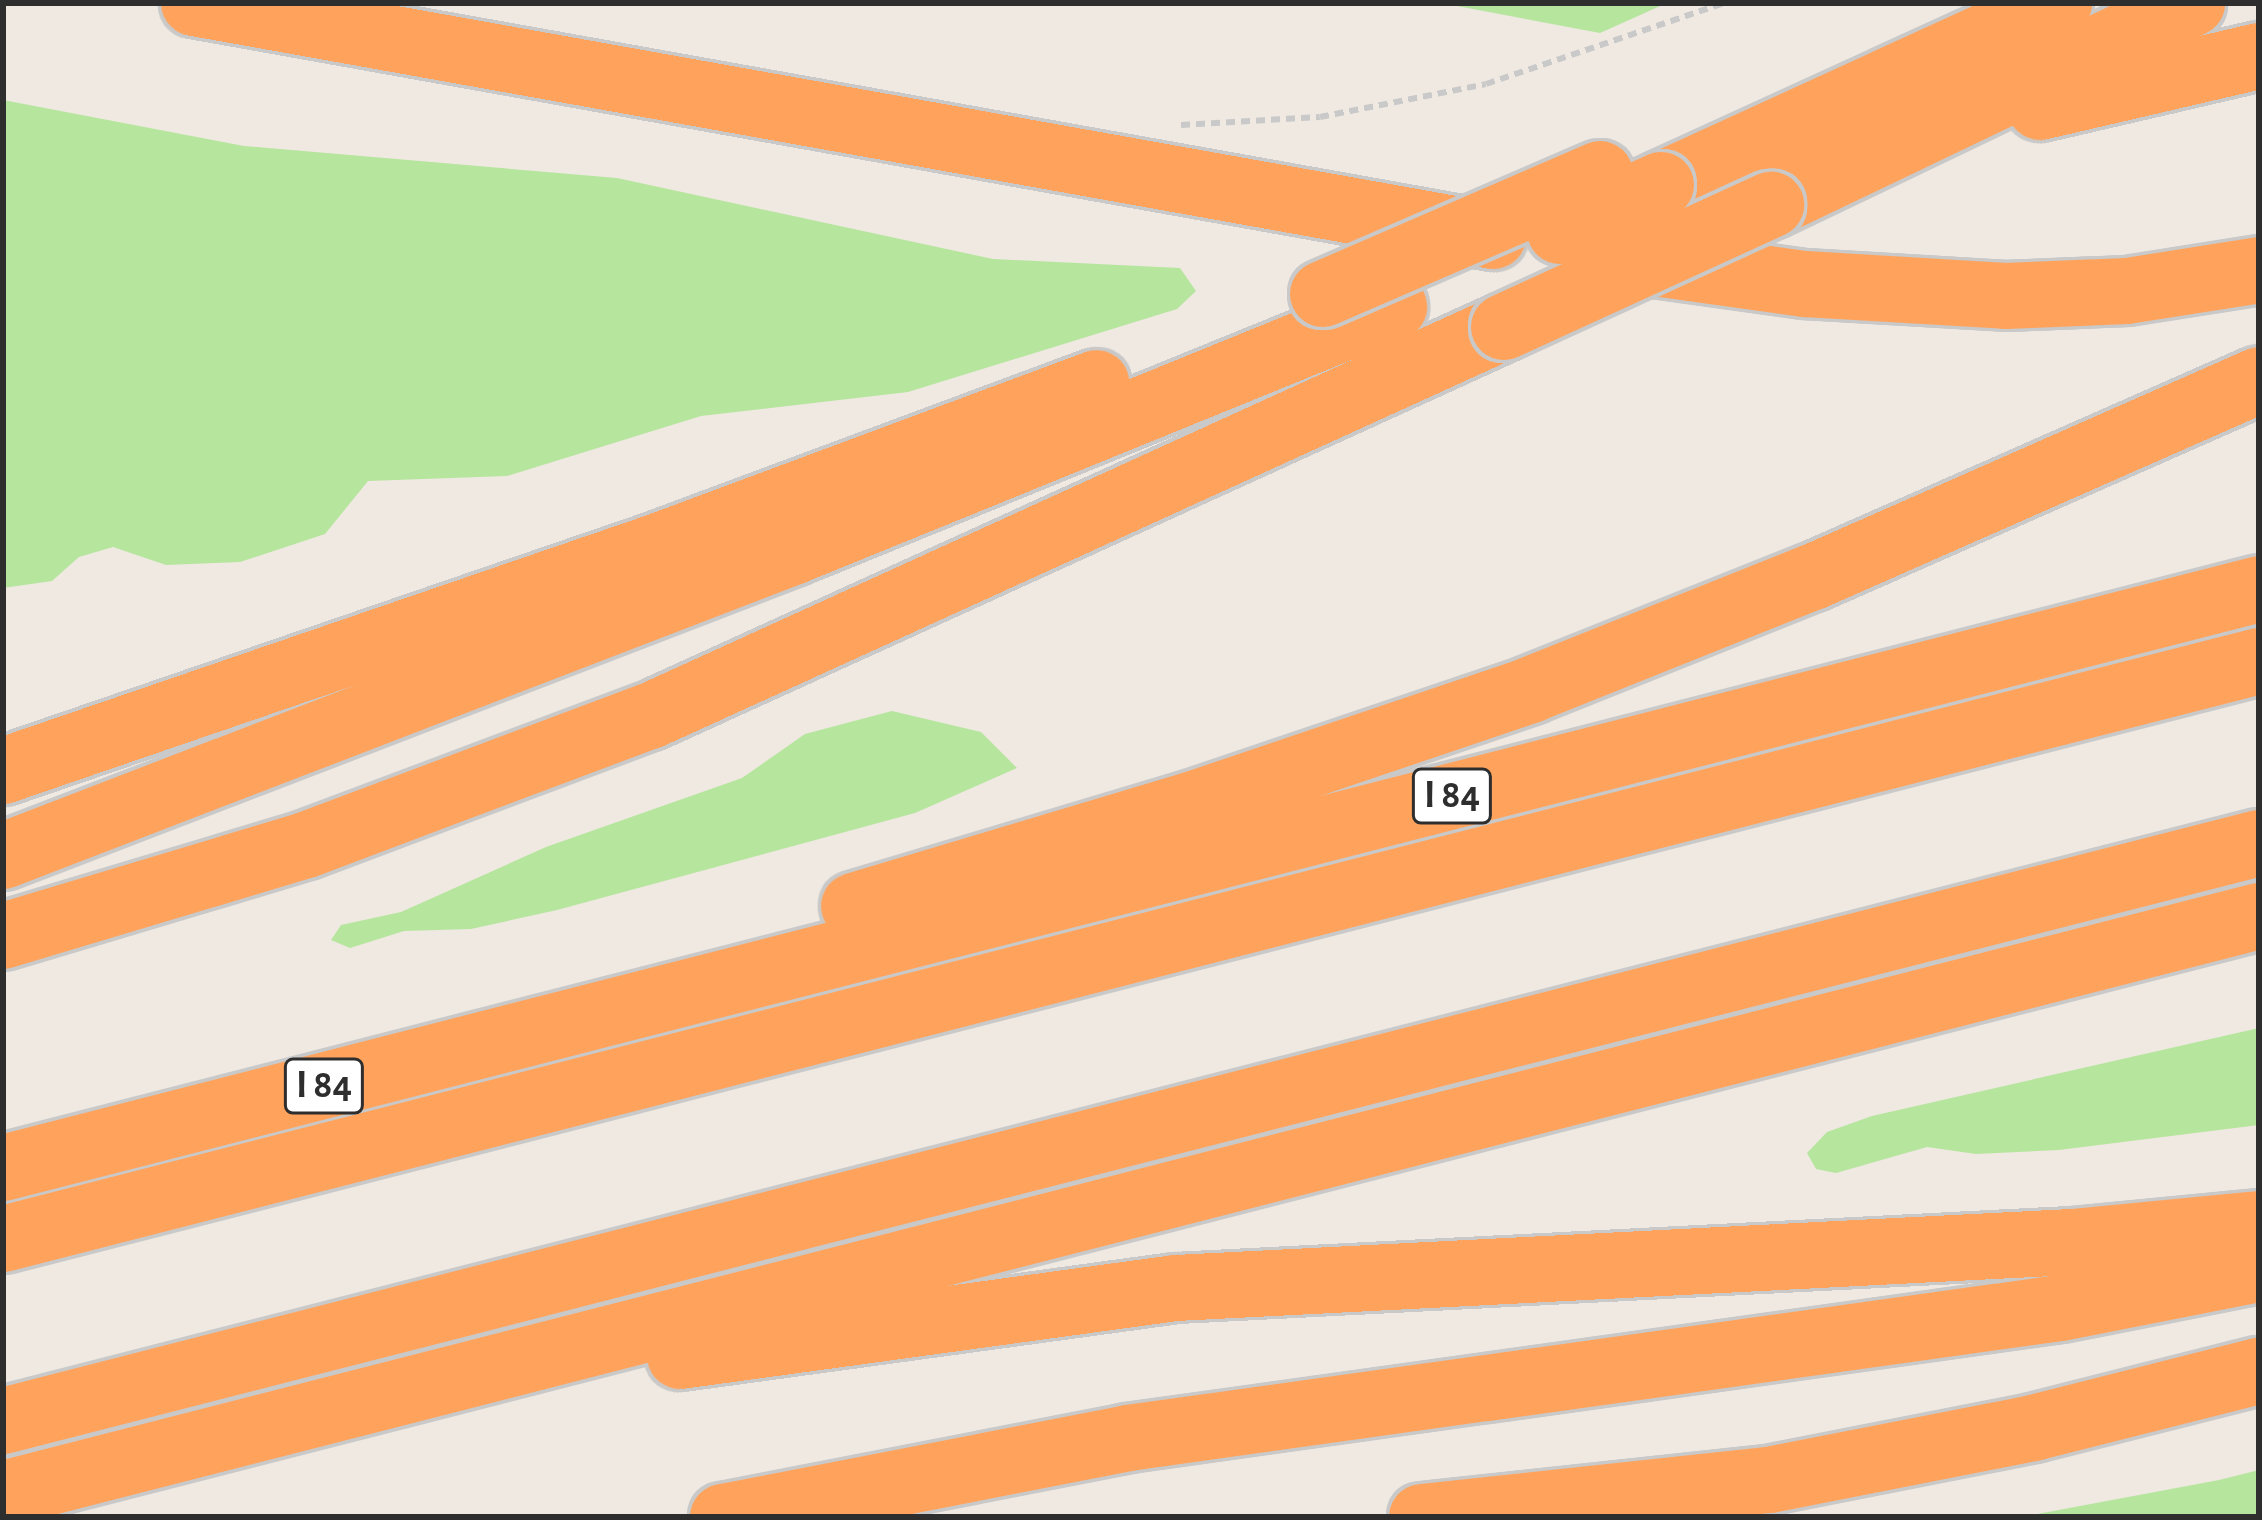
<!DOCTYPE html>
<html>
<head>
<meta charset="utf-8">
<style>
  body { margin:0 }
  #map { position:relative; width:2262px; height:1520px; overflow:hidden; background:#efe9e1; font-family:"Alegreya Sans",sans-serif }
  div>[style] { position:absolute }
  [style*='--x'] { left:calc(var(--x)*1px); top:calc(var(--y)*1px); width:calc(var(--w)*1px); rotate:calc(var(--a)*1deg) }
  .green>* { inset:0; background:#b6e59e }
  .path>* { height:6px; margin-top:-3px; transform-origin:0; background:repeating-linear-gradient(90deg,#c9c9c9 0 9px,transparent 0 15px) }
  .roads { filter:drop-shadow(3px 0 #c9c9c9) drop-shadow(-3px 0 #c9c9c9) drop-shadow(0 3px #c9c9c9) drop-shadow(0 -3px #c9c9c9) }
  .motorway>* { height:66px; margin:-33px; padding:0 33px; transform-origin:33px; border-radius:33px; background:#ffa35c }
  .bridges { filter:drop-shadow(3px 0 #c9c9c9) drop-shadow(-3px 0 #c9c9c9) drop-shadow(0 3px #c9c9c9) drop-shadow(0 -3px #c9c9c9) }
  .motorway-bridge>* { height:66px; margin:-33px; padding:0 33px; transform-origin:33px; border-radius:33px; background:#ffa35c }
  span { translate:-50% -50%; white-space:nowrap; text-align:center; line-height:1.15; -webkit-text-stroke:9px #fff; paint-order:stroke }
  .shield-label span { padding:3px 9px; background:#fff; border:3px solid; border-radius:9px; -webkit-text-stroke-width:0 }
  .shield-label { font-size:39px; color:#2e2e2e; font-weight:700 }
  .frame { position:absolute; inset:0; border:6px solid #2e2e2e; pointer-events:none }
</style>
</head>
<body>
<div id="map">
  <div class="green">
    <i style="clip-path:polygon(1441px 3px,1667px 3px,1600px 33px)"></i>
    <i style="clip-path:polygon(3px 100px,244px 146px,617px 178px,993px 259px,1180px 268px,1196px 291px,1177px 309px,908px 392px,701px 416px,507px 476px,368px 481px,325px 534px,240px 562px,166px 565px,113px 547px,79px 557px,52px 581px,3px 588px)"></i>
    <i style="clip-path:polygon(892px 711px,981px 732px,1017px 768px,915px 813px,557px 910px,471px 929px,404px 931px,350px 948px,331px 940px,341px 925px,401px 912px,546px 847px,742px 778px,805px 734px)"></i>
    <i style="clip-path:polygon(2259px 1028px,2259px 1125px,2059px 1150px,1976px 1154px,1927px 1147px,1836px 1173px,1816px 1169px,1807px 1153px,1827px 1132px,1872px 1116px)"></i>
    <i style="clip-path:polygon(2259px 1470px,2259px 1517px,2021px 1517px,2219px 1480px)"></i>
  </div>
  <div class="path">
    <i style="--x:1181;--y:125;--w:139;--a:-3.3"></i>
    <i style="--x:1320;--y:117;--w:169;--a:-11.2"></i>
    <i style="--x:1486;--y:84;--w:251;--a:-18.8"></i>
  </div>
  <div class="roads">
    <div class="motorway">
      <i style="--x:194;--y:3;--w:1320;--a:10.17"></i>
      <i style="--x:2040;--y:107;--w:225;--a:-13.1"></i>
      <i style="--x:1661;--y:185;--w:438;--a:-24.6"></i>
      <i style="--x:1771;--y:205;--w:467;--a:-25.6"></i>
      <i style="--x:1619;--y:258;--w:188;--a:8"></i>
      <i style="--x:1805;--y:284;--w:201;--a:3.4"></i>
      <i style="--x:2006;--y:296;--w:121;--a:-2.4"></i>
      <i style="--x:2127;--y:291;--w:134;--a:-9"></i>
      <i style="--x:3;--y:771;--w:690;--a:-18.93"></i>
      <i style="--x:656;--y:547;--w:470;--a:-20.4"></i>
      <i style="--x:3;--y:856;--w:849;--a:-21.06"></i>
      <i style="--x:795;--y:551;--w:647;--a:-22.16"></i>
      <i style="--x:854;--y:906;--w:352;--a:-16.7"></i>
      <i style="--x:1191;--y:805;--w:358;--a:-18.7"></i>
      <i style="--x:1530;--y:690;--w:305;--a:-21.8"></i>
      <i style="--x:1813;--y:577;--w:488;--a:-23.8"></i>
      <i style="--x:3;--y:936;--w:316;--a:-16.7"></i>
      <i style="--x:306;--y:845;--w:367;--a:-20.6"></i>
      <i style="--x:650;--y:716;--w:938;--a:-24.49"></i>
      <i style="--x:3;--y:1168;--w:2329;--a:-14.39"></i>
      <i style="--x:3;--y:1239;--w:2329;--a:-14.37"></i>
      <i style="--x:680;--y:1356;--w:501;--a:-7.81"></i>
      <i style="--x:1176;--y:1288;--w:897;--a:-2.94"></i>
      <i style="--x:2072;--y:1242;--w:188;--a:-5.5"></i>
      <i style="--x:3;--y:1421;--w:2329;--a:-14.37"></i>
      <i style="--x:3;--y:1494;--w:2329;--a:-14.37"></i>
      <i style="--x:723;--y:1517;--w:413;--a:-11"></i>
      <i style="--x:1128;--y:1438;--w:941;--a:-7.94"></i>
      <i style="--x:2060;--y:1308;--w:203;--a:-11.1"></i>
      <i style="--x:1422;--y:1517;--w:349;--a:-6.1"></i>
      <i style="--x:1769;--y:1480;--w:269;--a:-11.1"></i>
      <i style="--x:2033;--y:1428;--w:233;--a:-14.2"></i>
    </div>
  </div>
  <div class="bridges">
    <div class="motorway-bridge">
      <i style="--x:1560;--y:231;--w:111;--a:-24.5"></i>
      <i style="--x:1323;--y:294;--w:302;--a:-23.4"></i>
      <i style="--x:1504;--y:327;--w:294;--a:-24.6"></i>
    </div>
  </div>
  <div class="shield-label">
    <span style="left:1452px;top:796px">I 84</span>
    <span style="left:324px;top:1086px">I 84</span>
  </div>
  <div class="frame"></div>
</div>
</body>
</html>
